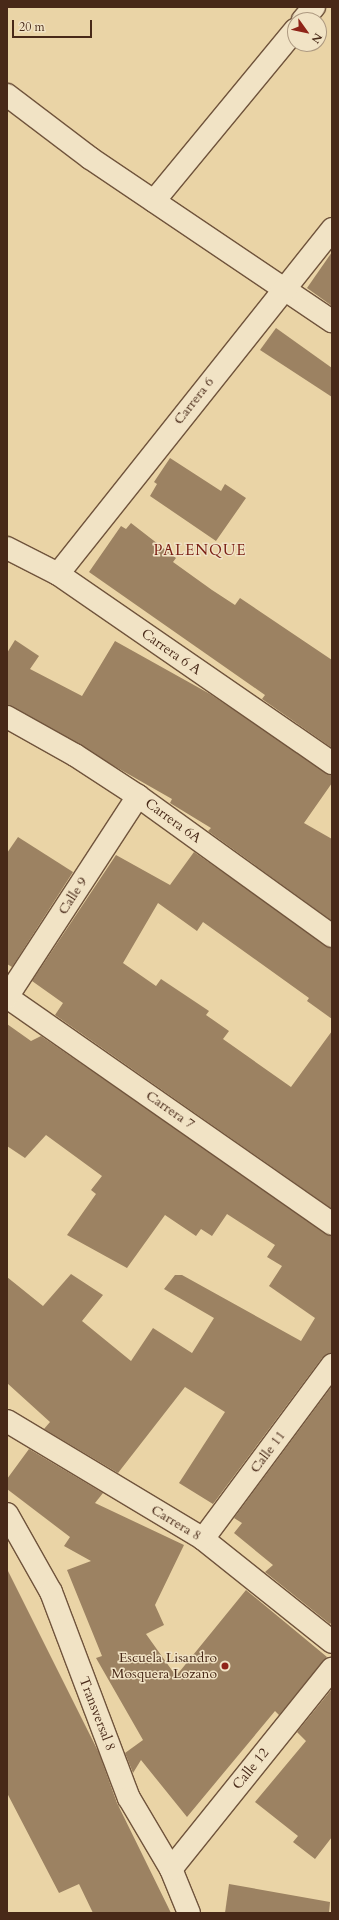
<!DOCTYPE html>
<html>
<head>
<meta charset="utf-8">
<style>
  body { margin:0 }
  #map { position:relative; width:339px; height:1920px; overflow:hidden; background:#ead4a6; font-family:Cardo,serif }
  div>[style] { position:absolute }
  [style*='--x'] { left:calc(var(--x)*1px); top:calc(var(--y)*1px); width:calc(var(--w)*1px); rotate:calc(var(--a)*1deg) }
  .building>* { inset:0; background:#9c8262 }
  .roads { filter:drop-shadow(1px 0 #70543c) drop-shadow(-1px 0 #70543c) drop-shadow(0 1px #70543c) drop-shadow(0 -1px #70543c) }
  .street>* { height:22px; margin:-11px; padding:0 11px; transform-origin:11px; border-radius:11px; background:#f1e3c5 }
  .dots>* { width:11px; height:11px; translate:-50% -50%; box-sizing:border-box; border:2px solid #f1e3c5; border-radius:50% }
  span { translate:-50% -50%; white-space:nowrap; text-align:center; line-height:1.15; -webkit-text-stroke:3px #f1e3c5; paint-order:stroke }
  .street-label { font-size:14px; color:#482918 }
  .poi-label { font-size:14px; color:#482918 }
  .right { translate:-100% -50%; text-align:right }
  .neighbourhood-label { font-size:15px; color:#7a1f14; letter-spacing:1px }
  .frame { position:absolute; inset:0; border:8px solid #482918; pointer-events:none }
  .north { position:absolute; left:287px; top:12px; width:40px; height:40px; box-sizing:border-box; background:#f1e3c5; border:1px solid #ad9980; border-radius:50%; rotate:123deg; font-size:11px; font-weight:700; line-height:16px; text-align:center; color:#482918 }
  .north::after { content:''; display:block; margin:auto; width:14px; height:18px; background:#8f2418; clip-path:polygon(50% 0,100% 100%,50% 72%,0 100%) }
  .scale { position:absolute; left:12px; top:20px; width:80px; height:18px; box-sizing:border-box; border:2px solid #482918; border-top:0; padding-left:5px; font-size:12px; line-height:14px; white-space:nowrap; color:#482918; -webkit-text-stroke:3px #f1e3c5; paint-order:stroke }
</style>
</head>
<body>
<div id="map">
  <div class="building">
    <i style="clip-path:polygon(332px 252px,332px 306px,307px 288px)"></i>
    <i style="clip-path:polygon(276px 328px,332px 368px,332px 397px,260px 350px)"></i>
    <i style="clip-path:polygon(170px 458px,221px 491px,225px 484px,246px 498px,216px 541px,150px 496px,157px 484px,154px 482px)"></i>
    <i style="clip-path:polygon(131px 523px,176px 558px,173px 562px,212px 590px,235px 605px,240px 598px,332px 660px,332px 748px,262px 699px,265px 695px,89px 572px,121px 526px,126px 529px)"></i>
    <i style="clip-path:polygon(15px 640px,39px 656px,30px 669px,82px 696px,115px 641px,210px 694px,332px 775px,332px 783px,304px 823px,332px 839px,332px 921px,208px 831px,211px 828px,170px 803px,172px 799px,7px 705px,7px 653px)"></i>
    <i style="clip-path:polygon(18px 837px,73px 872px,12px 967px,7px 964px,7px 853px)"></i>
    <i style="clip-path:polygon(194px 852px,332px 948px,332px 1019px,307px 1001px,309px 998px,203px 922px,197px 931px,158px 903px,123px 963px,156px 986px,161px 979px,209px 1011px,206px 1015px,229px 1031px,223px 1039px,291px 1087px,332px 1031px,332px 1209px,55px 1015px,63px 1003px,32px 981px,116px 855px,170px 885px)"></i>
    <i style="clip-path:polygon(7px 1024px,31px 1041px,41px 1036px,332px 1236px,332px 1353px,322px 1358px,213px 1504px,179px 1483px,225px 1412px,185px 1387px,118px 1473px,44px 1429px,50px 1422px,7px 1383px,7px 1277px,43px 1306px,71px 1274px,103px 1295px,82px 1321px,131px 1361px,153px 1328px,192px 1353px,214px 1318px,164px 1289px,175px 1275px,182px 1275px,301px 1341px,315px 1318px,269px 1286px,282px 1266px,267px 1257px,275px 1245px,227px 1214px,212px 1236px,201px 1229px,196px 1236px,165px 1215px,127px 1268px,67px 1235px,96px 1194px,91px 1190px,102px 1176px,46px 1135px,25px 1158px,7px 1146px)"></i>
    <i style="clip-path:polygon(332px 1386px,332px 1622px,330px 1624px,265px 1572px,273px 1565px,234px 1533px,242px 1523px,234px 1518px)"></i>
    <i style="clip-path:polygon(29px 1449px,103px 1493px,95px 1503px,184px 1545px,155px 1605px,164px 1625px,146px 1634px,176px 1676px,246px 1590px,327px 1657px,279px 1715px,275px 1711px,187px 1817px,141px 1760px,133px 1773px,125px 1753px,143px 1740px,96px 1658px,102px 1656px,67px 1570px,91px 1561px,64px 1546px,70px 1537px,7px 1489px,7px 1479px)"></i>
    <i style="clip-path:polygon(7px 1569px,99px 1753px,117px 1803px,171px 1913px,93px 1913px,79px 1884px,59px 1893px,7px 1793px)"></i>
    <i style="clip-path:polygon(332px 1689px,332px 1837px,315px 1859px,293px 1842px,298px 1836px,255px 1802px,306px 1741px,297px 1732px)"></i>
    <i style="clip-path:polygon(229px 1884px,330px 1902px,329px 1913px,225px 1913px)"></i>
  </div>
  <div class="roads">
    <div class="street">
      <i style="--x:303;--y:20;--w:17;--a:-50"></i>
      <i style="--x:7;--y:95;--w:104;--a:37.2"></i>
      <i style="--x:90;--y:158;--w:292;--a:34"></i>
      <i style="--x:154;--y:201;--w:222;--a:-50.5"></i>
      <i style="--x:7;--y:548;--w:57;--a:27"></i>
      <i style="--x:58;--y:574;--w:333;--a:34.6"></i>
      <i style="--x:58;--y:574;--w:441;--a:-51.5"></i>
      <i style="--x:7;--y:717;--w:78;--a:29.2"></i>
      <i style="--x:75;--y:755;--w:75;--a:33.1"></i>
      <i style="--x:138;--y:796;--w:239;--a:35.8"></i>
      <i style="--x:7;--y:997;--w:396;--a:34.9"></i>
      <i style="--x:7;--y:997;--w:240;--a:-56.9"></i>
      <i style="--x:7;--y:1421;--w:229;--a:31"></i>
      <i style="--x:203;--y:1539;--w:165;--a:38.6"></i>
      <i style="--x:7;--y:1514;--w:90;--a:60.6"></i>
      <i style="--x:51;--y:1592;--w:220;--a:69.3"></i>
      <i style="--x:129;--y:1798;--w:82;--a:59.4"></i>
      <i style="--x:171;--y:1869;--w:48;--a:67.8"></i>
      <i style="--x:203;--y:1539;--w:217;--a:-53.4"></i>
      <i style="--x:171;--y:1869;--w:257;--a:-51.2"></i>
    </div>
  </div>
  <div class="dots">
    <i style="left:225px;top:1666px;background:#8f2418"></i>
  </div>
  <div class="street-label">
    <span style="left:194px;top:401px;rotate:-52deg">Carrera 6</span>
    <span style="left:171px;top:652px;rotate:35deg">Carrera 6 A</span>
    <span style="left:173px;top:821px;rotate:36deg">Carrera 6A</span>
    <span style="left:73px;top:896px;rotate:-57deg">Calle 9</span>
    <span style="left:170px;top:1110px;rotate:35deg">Carrera 7</span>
    <span style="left:268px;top:1452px;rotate:-53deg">Calle 11</span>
    <span style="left:176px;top:1523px;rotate:31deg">Carrera 8</span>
    <span style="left:97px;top:1714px;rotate:69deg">Transversal 8</span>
    <span style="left:251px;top:1769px;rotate:-51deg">Calle 12</span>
  </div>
  <div class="poi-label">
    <span class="right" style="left:217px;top:1666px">Escuela Lisandro<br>Mosquera Lozano</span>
  </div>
  <div class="neighbourhood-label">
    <span style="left:200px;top:551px">PALENQUE</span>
  </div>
  <div class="frame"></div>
  <div class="north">N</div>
  <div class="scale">20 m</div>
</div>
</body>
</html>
